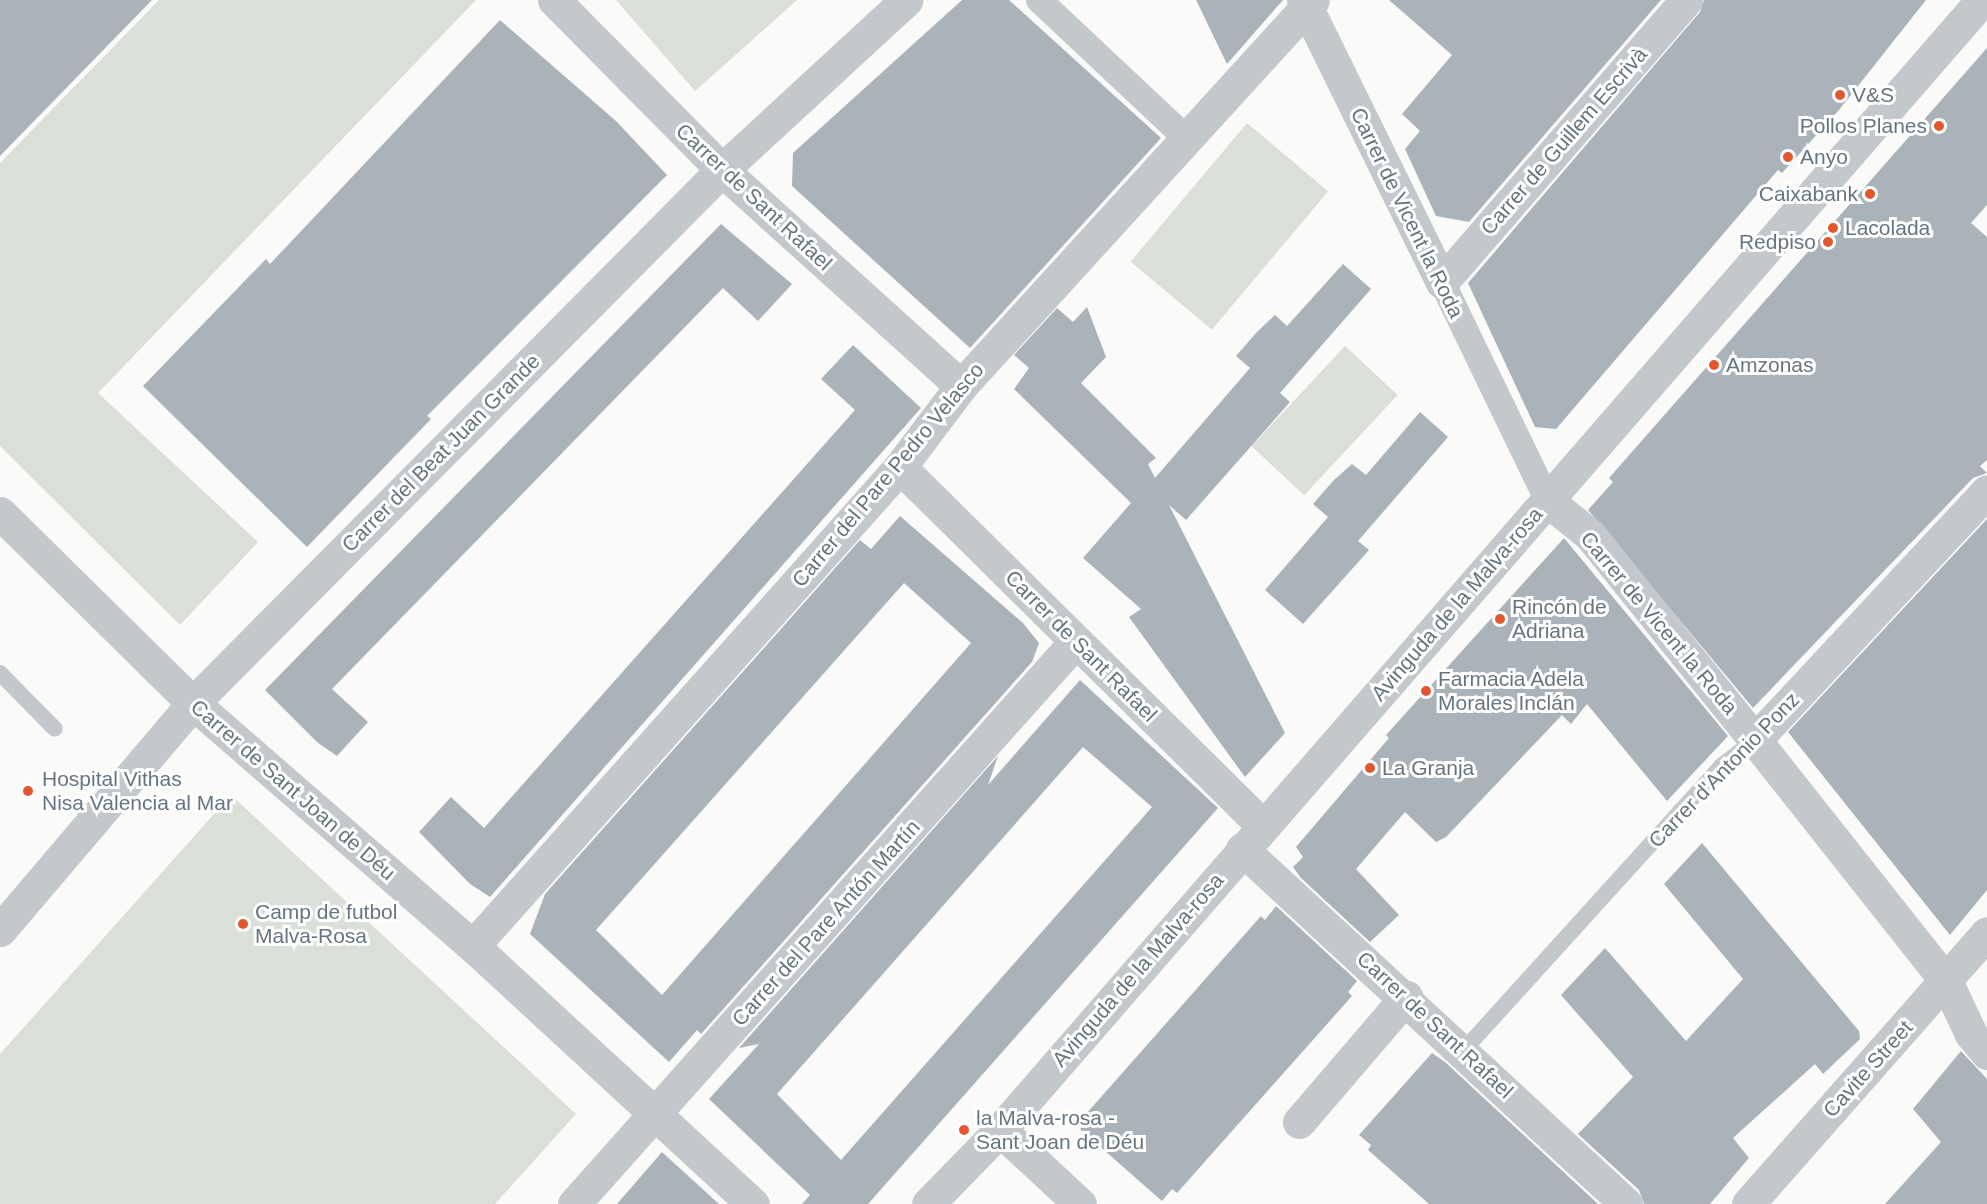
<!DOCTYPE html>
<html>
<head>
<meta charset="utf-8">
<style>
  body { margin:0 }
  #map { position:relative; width:1987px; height:1204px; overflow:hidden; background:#fafaf8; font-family:Helvetica,sans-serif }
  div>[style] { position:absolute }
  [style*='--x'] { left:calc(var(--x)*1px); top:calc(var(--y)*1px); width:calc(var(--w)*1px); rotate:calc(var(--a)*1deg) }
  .green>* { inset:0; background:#dadfd7; transform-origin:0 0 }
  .building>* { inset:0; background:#aab3b9 }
  .service>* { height:16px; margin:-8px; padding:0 8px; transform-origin:8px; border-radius:8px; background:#c3c8cc }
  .pedestrian>* { height:26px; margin:-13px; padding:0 13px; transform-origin:13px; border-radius:13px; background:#c3c8cc }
  .minor>* { height:33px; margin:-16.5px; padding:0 16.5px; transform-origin:16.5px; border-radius:16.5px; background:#c3c8cc }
  .tertiary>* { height:33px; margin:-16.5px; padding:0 16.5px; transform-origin:16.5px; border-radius:16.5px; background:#c3c8cc }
  .dots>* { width:16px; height:16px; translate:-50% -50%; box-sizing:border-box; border:3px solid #fff; border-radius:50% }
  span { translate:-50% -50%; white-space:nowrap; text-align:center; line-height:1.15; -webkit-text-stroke:6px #fff; paint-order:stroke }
  .poi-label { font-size:21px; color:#657683 }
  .left { translate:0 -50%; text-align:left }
  .right { translate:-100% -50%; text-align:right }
  .street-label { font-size:21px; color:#657683 }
</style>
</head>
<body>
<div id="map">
  <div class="green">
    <i style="clip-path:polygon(159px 0,476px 0,98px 393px,258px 542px,180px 625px,0 446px,0 163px)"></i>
    <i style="clip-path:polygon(616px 0,797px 0,695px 91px)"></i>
    <i style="left:1247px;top:123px;width:106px;height:181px;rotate:40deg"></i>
    <i style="left:1345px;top:346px;width:72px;height:137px;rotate:43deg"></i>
    <i style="clip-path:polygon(231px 795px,576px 1114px,495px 1204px,0 1204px,0 1054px)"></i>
  </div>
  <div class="building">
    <i style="clip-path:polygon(0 0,152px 0,0 156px)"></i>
    <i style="clip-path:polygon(962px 0,1009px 0,1161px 138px,970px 348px,792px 186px,793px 153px)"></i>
    <i style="clip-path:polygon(1196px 0,1283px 0,1227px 64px)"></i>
    <i style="clip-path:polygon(1389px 0,1661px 0,1469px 222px,1436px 216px,1405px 149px,1420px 131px,1402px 114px,1452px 55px)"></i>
    <i style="clip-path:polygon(1704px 0,1926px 0,1839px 110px,1782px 173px,1778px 170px,1556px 429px,1535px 427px,1468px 283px,1700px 12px)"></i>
    <i style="clip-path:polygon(500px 20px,616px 121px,667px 175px,427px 416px,431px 419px,307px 547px,143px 386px,266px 259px,270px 264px)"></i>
    <i style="clip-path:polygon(1987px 48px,1987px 205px,1971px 223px,1987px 237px,1987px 460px,1980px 466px,1987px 473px,1973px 478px,1753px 708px,1588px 510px,1613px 482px,1609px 478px)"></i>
    <i style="clip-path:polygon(721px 224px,792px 284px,758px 321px,723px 288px,332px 689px,368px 722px,337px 756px,318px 743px,265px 690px)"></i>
    <i style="clip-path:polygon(1343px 264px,1371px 289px,1280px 393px,1290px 402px,1186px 520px,1169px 505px,1285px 733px,1245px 777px,1129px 617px,1141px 609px,1083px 558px,1131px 503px,1014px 389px,1029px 368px,1014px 355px,1057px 308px,1073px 322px,1087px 307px,1106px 357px,1081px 383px,1156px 458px,1148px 464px,1155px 478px,1250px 368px,1236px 356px,1257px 332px,1275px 315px,1287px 326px)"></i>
    <i style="clip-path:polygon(853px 345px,921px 408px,490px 897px,470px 884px,419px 832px,451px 797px,484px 828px,855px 410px,821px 379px)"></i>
    <i style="clip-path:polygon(1420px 412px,1448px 437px,1358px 541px,1369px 550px,1303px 624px,1265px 590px,1328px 517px,1313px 504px,1334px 480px,1352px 464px,1366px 475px)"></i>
    <i style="clip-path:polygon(evenodd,900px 516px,1023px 623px,1039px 643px,1032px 662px,701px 1034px,697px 1030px,669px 1062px,530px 934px,545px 894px,860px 540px,871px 549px,900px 516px,904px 583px,971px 643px,662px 995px,596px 930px,904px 583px)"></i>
    <i style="clip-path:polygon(1987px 519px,1987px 890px,1950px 935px,1788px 732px)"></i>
    <i style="clip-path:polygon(1564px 538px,1728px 736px,1667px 801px,1587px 704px,1571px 724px,1562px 715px,1446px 837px,1436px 842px,1405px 812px,1356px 869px,1399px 915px,1370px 942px,1301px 878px,1293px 867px,1303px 857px,1296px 847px,1389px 738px,1386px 735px)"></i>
    <i style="clip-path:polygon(evenodd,1080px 680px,1218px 808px,868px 1204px,802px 1204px,810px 1195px,709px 1099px,759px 1044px,739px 1048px,998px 756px,988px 785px,1080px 680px,1083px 747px,1152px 807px,841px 1160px,777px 1094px,1083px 747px)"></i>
    <i style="clip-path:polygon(1702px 843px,1859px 1031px,1860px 1039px,1823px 1074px,1815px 1064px,1733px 1138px,1749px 1158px,1710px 1204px,1644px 1204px,1639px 1190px,1578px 1134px,1633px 1077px,1561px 995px,1605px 948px,1686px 1041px,1743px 979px,1664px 884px)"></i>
    <i style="clip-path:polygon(1276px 906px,1357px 981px,1348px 992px,1352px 996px,1177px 1193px,1172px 1189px,1162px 1201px,1080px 1129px,1090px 1117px,1086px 1114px,1139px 1054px,1261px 916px,1265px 920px)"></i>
    <i style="clip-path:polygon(1961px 1051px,1987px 1079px,1987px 1204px,1885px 1204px,1941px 1142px,1913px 1109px)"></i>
    <i style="clip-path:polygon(1432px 1053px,1445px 1062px,1598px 1204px,1429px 1204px,1368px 1150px,1371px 1145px,1359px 1135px)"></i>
    <i style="clip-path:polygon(662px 1152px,719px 1204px,617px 1204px)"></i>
  </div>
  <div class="service">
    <i style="--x:0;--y:673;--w:78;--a:45.5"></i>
    <i style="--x:1463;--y:1051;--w:384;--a:-47.8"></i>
    <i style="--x:1721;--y:766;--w:43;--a:-37.4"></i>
  </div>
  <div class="pedestrian">
    <i style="--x:1039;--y:0;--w:203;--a:43.2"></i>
    <i style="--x:1442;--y:282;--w:243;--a:64.2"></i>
  </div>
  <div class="minor">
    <i style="--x:554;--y:0;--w:239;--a:45.3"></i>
    <i style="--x:722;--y:170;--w:322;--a:42.1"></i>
    <i style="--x:1303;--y:0;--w:314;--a:63.8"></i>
    <i style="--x:1442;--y:282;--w:373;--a:-49.1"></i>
    <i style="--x:900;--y:467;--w:509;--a:44.68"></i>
    <i style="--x:1548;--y:501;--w:54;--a:39"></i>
    <i style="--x:1590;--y:535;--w:263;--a:51.2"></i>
    <i style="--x:1755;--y:740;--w:308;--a:51.6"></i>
    <i style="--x:1946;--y:981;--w:59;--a:64.7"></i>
    <i style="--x:1971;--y:1034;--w:25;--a:50"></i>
    <i style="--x:0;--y:513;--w:271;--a:44.6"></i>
    <i style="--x:193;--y:703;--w:371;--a:41"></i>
    <i style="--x:473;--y:946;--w:381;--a:42.7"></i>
    <i style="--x:1755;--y:740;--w:340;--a:-47"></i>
    <i style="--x:1242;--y:849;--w:523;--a:42.75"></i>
    <i style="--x:0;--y:930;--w:298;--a:-49.6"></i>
    <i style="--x:193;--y:703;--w:751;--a:-45.22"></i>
    <i style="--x:722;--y:170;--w:251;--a:-42.7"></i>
    <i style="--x:473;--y:946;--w:642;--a:-48.28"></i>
    <i style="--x:900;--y:467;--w:101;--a:-53"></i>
    <i style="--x:961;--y:386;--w:522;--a:-47.64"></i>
    <i style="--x:1299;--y:1122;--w:165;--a:-49.4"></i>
    <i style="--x:1000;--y:1130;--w:109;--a:42.8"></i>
    <i style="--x:574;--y:1204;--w:754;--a:-48.28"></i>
    <i style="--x:1748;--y:1204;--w:361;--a:-48.6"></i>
  </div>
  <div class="tertiary">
    <i style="--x:928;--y:1204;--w:103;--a:-45.8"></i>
    <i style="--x:1000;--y:1130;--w:1497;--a:-49.01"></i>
  </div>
  <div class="dots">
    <i style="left:1840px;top:95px;background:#e4572e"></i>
    <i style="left:1939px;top:126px;background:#e4572e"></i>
    <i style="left:1788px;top:157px;background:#e4572e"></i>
    <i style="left:1870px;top:194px;background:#e4572e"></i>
    <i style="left:1833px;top:228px;background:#e4572e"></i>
    <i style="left:1828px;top:242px;background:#e4572e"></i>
    <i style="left:1714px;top:365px;background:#e4572e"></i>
    <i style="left:1500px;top:619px;background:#e4572e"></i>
    <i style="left:1426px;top:691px;background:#e4572e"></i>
    <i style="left:1370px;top:768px;background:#e4572e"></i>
    <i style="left:28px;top:791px;background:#e4572e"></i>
    <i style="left:243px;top:924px;background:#e4572e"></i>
    <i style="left:964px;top:1130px;background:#e4572e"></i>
  </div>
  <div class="poi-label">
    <span class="left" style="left:1852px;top:95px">V&amp;S</span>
    <span class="right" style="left:1927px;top:126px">Pollos Planes</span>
    <span class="left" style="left:1800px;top:157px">Anyo</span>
    <span class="right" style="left:1858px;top:194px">Caixabank</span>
    <span class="left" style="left:1845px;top:228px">Lacolada</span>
    <span class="right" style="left:1816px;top:242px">Redpiso</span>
    <span class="left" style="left:1726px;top:365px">Amzonas</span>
    <span class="left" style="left:1512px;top:619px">Rincón de<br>Adriana</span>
    <span class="left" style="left:1438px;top:691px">Farmacia Adela<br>Morales Inclán</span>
    <span class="left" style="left:1382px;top:768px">La Granja</span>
    <span class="left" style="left:42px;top:791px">Hospital Vithas<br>Nisa Valencia al Mar</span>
    <span class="left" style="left:255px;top:924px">Camp de futbol<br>Malva-Rosa</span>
    <span class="left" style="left:976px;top:1130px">la Malva-rosa -<br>Sant Joan de Déu</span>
  </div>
  <div class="street-label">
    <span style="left:1564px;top:141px;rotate:-49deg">Carrer de Guillem Escrivà</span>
    <span style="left:754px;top:197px;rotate:43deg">Carrer de Sant Rafael</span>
    <span style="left:1407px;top:213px;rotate:64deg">Carrer de Vicent la Roda</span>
    <span style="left:441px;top:453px;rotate:-45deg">Carrer del Beat Juan Grande</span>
    <span style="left:888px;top:475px;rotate:-50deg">Carrer del Pare Pedro Velasco</span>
    <span style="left:1457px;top:604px;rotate:-49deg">Avinguda de la Malva-rosa</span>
    <span style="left:1659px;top:623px;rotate:50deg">Carrer de Vicent la Roda</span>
    <span style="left:1081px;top:646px;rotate:45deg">Carrer de Sant Rafael</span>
    <span style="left:1724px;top:770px;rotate:-46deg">Carrer d'Antonio Ponz</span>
    <span style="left:293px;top:790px;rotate:41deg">Carrer de Sant Joan de Déu</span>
    <span style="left:826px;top:923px;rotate:-48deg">Carrer del Pare Antón Martín</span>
    <span style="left:1138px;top:970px;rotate:-49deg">Avinguda de la Malva-rosa</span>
    <span style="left:1435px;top:1025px;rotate:43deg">Carrer de Sant Rafael</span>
    <span style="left:1868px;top:1069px;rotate:-48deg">Cavite Street</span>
  </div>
</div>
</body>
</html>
